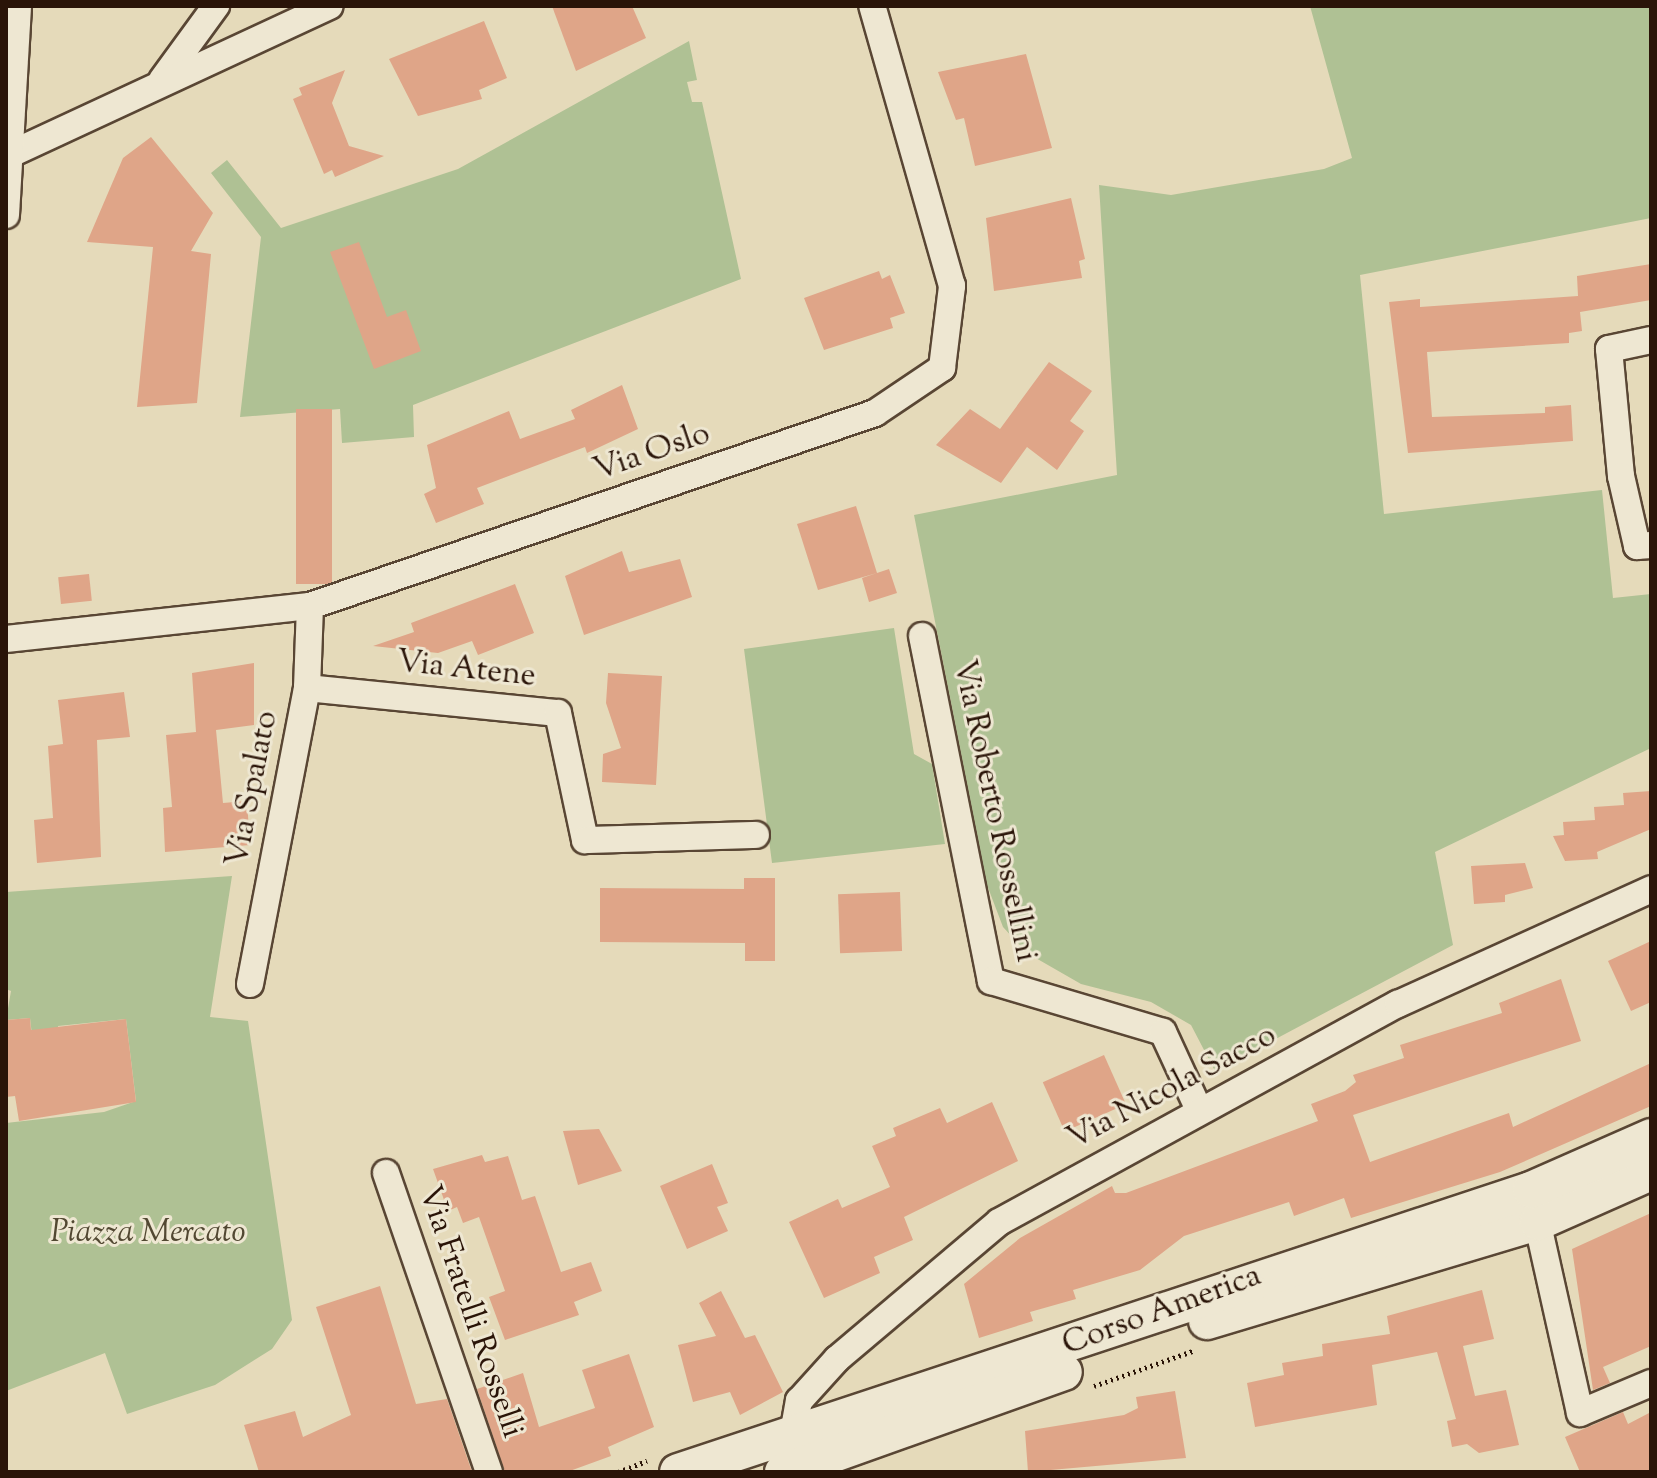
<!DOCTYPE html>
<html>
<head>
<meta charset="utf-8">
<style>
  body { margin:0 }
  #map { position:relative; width:1657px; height:1478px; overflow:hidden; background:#e5daba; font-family:"Sorts Mill Goudy",serif }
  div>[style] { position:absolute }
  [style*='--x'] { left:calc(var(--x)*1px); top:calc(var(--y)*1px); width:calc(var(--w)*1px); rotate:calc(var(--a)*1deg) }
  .green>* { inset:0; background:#afc194 }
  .building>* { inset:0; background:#dfa588; transform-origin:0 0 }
  .path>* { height:5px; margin-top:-2.5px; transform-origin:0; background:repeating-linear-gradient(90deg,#2a1408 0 2px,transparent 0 6px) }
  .roads { filter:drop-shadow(2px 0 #594634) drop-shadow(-2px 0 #594634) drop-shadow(0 2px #594634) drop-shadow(0 -2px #594634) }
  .street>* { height:26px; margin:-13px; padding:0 13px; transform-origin:13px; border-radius:13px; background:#eee7d2 }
  .secondary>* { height:36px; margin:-18px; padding:0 18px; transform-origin:18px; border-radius:18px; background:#eee7d2 }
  span { translate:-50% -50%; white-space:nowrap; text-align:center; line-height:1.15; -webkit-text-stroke:6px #eee7d2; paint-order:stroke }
  .street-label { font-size:32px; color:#2a1408 }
  .park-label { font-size:32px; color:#524832; font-style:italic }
  .frame { position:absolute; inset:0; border:8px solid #2a1408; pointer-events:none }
</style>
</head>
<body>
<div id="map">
  <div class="green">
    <i style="clip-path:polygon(1310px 6px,1651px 6px,1651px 218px,1360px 275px,1384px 514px,1602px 490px,1613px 598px,1651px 594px,1651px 748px,1435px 852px,1453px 945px,1215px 1071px,1191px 1025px,1151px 1002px,1081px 984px,1027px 953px,1003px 927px,987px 885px,914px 515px,1117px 475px,1099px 185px,1171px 195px,1324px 169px,1352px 158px)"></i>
    <i style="clip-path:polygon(689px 41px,697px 80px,687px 82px,692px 102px,702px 102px,741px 279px,413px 405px,414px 437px,342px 443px,340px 409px,240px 417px,261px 237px,211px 173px,227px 160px,281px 228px,458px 169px)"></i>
    <i style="clip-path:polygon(894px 628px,914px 754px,932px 764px,945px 844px,772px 863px,744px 649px)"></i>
    <i style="clip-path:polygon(232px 876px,210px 1017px,248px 1021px,292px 1320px,272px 1349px,215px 1385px,127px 1414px,105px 1353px,6px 1391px,6px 1123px,104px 1112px,136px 1101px,126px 1019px,58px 1026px,59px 1040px,33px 1044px,30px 1018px,6px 1020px,11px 991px,6px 989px,6px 892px)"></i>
  </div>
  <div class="building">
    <i style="clip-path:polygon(552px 6px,632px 6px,646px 38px,576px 71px)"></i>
    <i style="clip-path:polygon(484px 21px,507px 78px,479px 90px,482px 99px,418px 116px,389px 59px)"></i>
    <i style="clip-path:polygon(1026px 54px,1052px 148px,975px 166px,964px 118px,956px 120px,938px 72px)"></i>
    <i style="clip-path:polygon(345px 70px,332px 103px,349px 146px,384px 156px,335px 177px,332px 170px,324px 174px,293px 99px,302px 95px,299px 88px)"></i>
    <i style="clip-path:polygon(151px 137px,213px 213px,191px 251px,211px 254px,197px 403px,137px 407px,153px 247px,87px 242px,123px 158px)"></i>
    <i style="clip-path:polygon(1071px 198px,1085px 259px,1079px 261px,1082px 278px,994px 291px,986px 218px)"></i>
    <i style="clip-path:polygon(359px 242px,387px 317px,406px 310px,421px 351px,374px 369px,330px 252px)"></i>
    <i style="clip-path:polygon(1651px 264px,1651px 300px,1580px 312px,1582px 331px,1569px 333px,1569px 343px,1427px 352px,1432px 417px,1545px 413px,1545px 407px,1571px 405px,1573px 441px,1408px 453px,1389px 302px,1420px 299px,1420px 307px,1578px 296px,1577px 276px)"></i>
    <i style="clip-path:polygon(879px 271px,882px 279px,890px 275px,905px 313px,890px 318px,893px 328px,824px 350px,804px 298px)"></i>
    <i style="clip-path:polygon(1049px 362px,1092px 391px,1070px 421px,1084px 431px,1057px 470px,1027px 447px,1001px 483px,936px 445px,970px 409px,1000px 429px)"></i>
    <i style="clip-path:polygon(622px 385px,638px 429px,587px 453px,585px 447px,477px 488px,484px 504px,436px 523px,424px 494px,436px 488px,427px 445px,509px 411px,520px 439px,575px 419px,571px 410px)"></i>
    <i style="left:296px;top:409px;width:36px;height:175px"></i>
    <i style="clip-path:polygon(856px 506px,877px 573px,889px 569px,897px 593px,869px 602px,862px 578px,877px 573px,818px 590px,797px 524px)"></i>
    <i style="clip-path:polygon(622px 551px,629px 572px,680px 559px,692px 597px,584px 635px,565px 576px)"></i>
    <i style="left:89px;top:574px;width:27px;height:31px;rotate:84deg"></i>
    <i style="clip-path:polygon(515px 584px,534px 633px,478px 655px,472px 641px,438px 653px,373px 646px,414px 632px,411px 623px)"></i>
    <i style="clip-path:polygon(254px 663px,254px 725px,216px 730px,223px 803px,247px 801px,250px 845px,165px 852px,163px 808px,172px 807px,166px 735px,196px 732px,192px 673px)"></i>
    <i style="clip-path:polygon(608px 673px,662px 676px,656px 785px,602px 782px,603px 754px,621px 748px,606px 703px)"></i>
    <i style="clip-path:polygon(124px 692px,130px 737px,97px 740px,101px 857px,37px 863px,34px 820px,53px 818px,48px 746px,63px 744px,58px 700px)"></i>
    <i style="clip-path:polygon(1651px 791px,1651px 829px,1597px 852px,1598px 859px,1565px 861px,1553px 836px,1564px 835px,1563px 822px,1595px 820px,1594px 807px,1624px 805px,1623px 793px)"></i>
    <i style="clip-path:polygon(1525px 863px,1533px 888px,1505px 895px,1505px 902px,1474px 904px,1471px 866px)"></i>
    <i style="clip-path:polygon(744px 878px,775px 878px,775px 961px,745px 961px,745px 943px,600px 942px,600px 888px,744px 889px)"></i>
    <i style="left:900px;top:892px;width:59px;height:62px;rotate:88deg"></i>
    <i style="clip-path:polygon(1651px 941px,1651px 1002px,1631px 1011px,1608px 961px)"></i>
    <i style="clip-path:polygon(1561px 979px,1581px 1041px,1353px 1115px,1370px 1162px,1509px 1113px,1513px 1127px,1651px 1063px,1651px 1106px,1500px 1172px,1351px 1218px,1344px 1198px,1294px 1216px,1289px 1202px,1184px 1236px,1140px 1270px,1073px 1290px,1076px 1299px,1030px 1312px,1033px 1321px,979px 1338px,964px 1284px,1020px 1238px,1112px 1186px,1115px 1193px,1126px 1193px,1318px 1121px,1311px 1104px,1345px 1091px,1356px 1082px,1353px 1075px,1404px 1058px,1400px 1045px,1502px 1013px,1499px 1003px)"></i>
    <i style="clip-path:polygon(30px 1018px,31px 1030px,126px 1019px,136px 1102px,19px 1121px,15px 1096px,6px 1097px,6px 1020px)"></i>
    <i style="left:1104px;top:1055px;width:54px;height:67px;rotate:66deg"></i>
    <i style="clip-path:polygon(992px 1102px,1018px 1161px,904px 1217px,913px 1240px,874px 1257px,880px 1273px,824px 1298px,789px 1222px,838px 1199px,842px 1208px,890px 1187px,872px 1146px,896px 1136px,893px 1128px,940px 1108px,947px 1123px)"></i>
    <i style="clip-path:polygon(599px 1129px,622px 1171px,578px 1185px,563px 1131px)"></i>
    <i style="clip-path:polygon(482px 1155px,485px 1162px,508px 1156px,522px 1200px,535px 1196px,561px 1272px,591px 1262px,602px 1291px,574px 1302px,579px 1315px,505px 1340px,489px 1297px,505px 1291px,479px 1217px,463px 1223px,457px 1207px,448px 1211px,433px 1169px)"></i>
    <i style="clip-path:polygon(712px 1164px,728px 1203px,717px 1207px,728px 1231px,687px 1249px,660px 1186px)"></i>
    <i style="clip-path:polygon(1651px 1213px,1651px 1346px,1603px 1367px,1610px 1383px,1593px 1390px,1572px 1249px)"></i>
    <i style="clip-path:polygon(380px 1286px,416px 1404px,447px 1399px,472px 1472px,259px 1472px,244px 1425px,295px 1411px,303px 1437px,351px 1415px,316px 1307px)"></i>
    <i style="clip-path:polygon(1482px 1290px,1494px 1339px,1463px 1346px,1475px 1396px,1506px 1390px,1519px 1445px,1479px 1453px,1467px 1444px,1452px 1447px,1447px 1421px,1456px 1419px,1437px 1352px,1372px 1365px,1377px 1405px,1255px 1427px,1247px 1383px,1284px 1375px,1282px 1363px,1323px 1356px,1322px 1344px,1390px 1334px,1387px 1316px)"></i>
    <i style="clip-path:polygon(721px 1291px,745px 1338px,755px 1335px,783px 1392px,740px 1415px,730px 1392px,693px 1402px,678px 1345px,716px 1336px,699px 1303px)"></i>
    <i style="clip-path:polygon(629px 1354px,654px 1427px,608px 1447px,611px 1456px,567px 1472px,505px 1472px,477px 1389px,523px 1373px,539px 1427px,595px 1408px,582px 1370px)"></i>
    <i style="clip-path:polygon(1175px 1391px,1186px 1458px,1028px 1472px,1025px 1431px,1124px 1415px,1138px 1408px,1136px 1397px)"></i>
    <i style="clip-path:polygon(1623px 1412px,1628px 1424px,1651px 1412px,1651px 1472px,1580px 1472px,1565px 1437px)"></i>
  </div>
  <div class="path">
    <i style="--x:1094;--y:1386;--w:105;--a:-19.5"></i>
    <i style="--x:618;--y:1472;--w:31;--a:-21"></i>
  </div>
  <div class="roads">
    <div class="street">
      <i style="--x:162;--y:80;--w:92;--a:-53.9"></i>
      <i style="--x:13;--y:153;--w:349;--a:-24.9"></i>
      <i style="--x:6;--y:215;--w:209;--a:-86.7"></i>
      <i style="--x:1651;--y:340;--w:43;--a:167.9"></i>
      <i style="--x:1609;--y:349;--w:128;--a:84.6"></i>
      <i style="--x:1621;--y:476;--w:72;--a:77.1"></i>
      <i style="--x:1637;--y:546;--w:14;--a:-4"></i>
      <i style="--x:922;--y:636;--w:352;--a:78.7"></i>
      <i style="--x:991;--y:981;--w:179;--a:16.5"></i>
      <i style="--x:1163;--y:1032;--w:86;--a:65.2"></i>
      <i style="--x:6;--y:639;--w:306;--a:-6.2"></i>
      <i style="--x:310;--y:606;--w:597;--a:-18.86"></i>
      <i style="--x:875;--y:413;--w:81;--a:-33.9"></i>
      <i style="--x:942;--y:368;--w:83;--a:-83"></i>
      <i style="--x:952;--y:286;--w:291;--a:-105.9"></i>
      <i style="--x:307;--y:688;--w:252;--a:5.7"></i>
      <i style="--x:558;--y:713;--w:130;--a:78"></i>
      <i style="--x:585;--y:840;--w:171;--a:-1.7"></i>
      <i style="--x:250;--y:984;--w:301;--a:-79.1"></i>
      <i style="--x:307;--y:688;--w:82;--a:-87.9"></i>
      <i style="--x:386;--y:1173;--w:316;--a:71"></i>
      <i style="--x:1534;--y:1207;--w:211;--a:77.4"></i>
      <i style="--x:1580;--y:1413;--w:77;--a:-22.9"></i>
      <i style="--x:798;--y:1446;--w:13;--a:-113"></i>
      <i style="--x:793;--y:1434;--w:34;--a:-80"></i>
      <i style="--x:799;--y:1401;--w:57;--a:-47.9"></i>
      <i style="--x:837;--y:1359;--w:212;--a:-40.2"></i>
      <i style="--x:999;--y:1222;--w:455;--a:-28.7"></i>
      <i style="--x:1398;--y:1004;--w:278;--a:-24.4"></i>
    </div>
    <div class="secondary">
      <i style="--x:1207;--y:1321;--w:345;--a:-16.7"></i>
      <i style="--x:1538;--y:1222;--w:124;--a:-23.9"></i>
      <i style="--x:678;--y:1472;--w:898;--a:-18.29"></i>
      <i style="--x:1531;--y:1190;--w:131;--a:-23.8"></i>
      <i style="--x:783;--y:1472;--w:298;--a:-19.6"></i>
    </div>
  </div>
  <div class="street-label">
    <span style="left:652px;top:453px;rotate:-19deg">Via Oslo</span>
    <span style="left:466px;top:670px;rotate:6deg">Via Atene</span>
    <span style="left:253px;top:789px;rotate:-79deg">Via Spalato</span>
    <span style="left:994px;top:811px;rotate:78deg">Via Roberto Rossellini</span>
    <span style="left:1172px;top:1088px;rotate:-28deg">Via Nicola Sacco</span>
    <span style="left:1162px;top:1311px;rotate:-20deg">Corso America</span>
    <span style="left:470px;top:1312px;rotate:71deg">Via Fratelli Rosselli</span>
  </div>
  <div class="park-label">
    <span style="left:148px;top:1233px">Piazza Mercato</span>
  </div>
  <div class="frame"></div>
</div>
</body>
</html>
